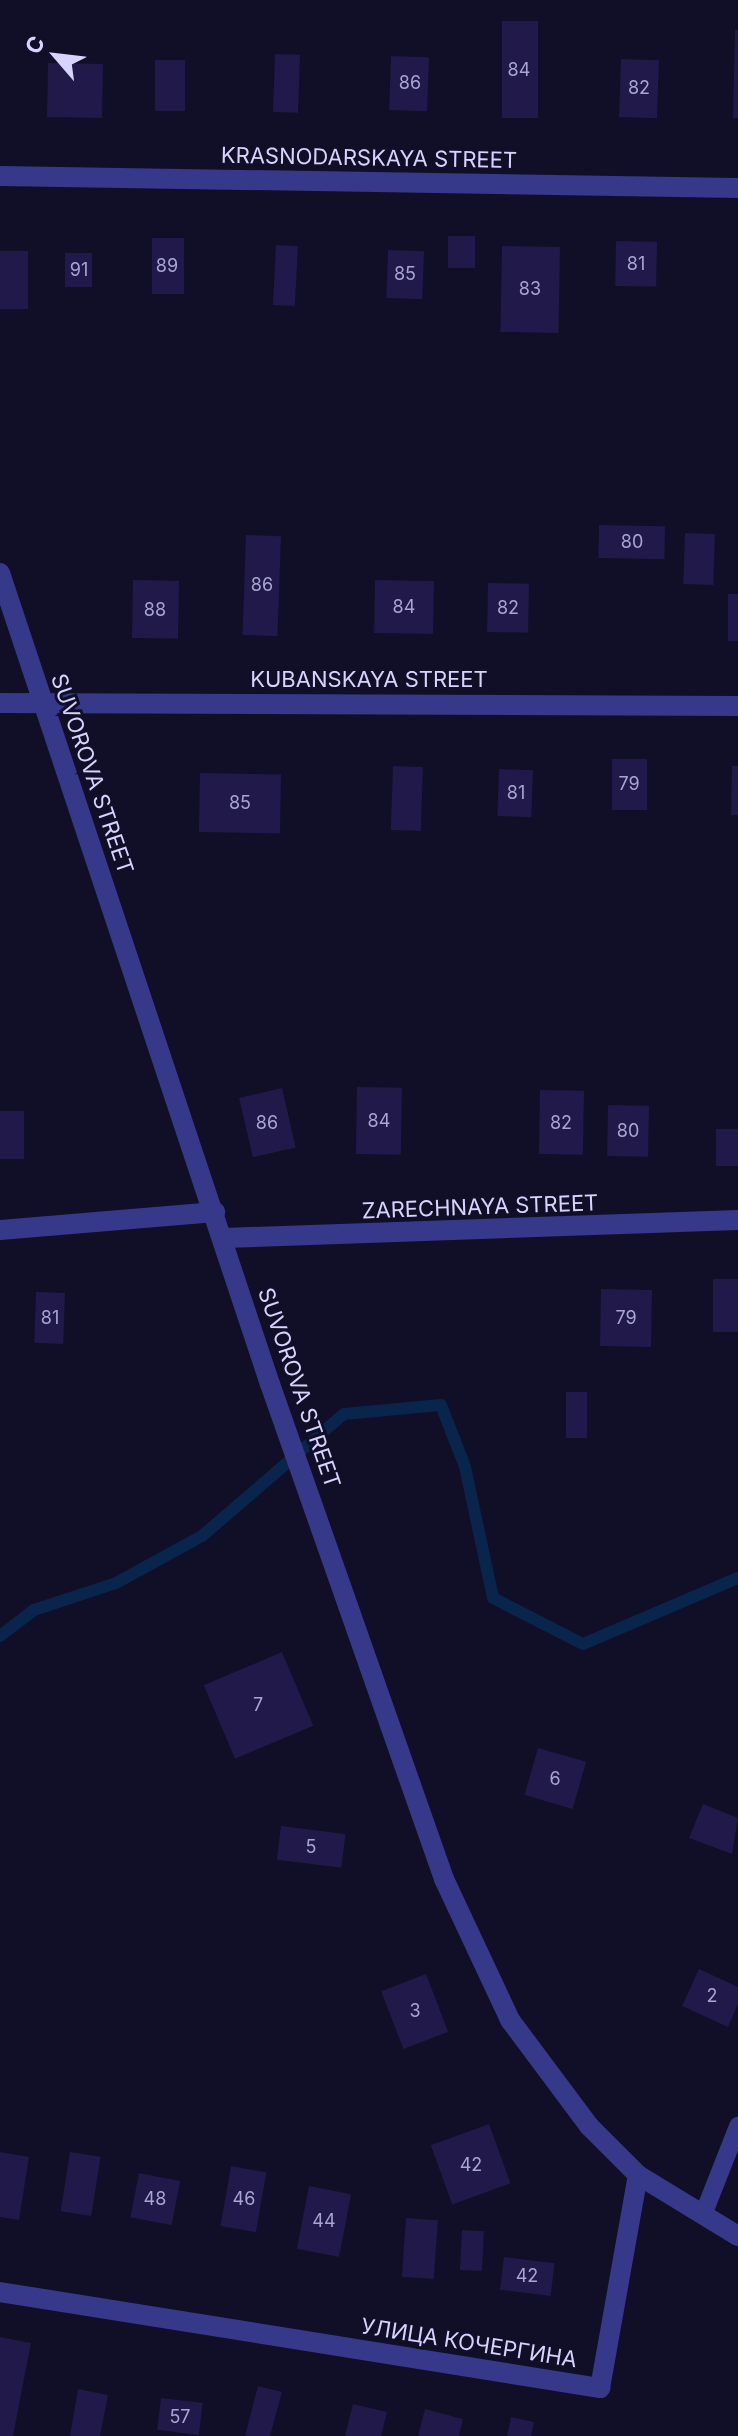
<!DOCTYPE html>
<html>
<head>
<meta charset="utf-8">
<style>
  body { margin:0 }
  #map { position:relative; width:738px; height:2436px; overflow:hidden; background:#110e27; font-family:Inter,sans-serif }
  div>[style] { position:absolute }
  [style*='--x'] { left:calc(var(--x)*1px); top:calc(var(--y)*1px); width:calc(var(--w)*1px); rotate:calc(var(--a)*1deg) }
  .stream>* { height:12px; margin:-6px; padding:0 6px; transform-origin:6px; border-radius:6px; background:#09254b }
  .building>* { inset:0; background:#201949; transform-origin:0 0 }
  .service>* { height:18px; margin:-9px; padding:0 9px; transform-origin:9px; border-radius:9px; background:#363889 }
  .minor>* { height:20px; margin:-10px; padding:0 10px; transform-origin:10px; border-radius:10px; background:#363889 }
  .tertiary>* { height:20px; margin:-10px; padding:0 10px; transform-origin:10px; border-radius:10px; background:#363889 }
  span { translate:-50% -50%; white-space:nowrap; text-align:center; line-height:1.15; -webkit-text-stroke:6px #110e27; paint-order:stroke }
  .number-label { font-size:18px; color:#a8a5d2 }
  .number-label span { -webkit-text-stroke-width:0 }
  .street-label { font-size:22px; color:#d6d4ff }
  .north { position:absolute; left:16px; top:16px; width:80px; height:80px; -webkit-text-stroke:6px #110e27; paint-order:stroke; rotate:298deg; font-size:22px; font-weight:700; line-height:32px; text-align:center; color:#d6d4ff }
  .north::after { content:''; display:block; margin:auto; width:28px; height:36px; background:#d6d4ff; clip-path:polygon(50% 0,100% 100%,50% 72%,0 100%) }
</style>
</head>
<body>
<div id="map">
  <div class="stream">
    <i style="--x:0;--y:1636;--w:43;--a:-37.4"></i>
    <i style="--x:34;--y:1610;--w:86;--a:-18.2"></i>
    <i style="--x:116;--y:1583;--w:98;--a:-28.7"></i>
    <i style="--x:202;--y:1536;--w:187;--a:-40.7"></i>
    <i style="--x:344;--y:1414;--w:97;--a:-5.3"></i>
    <i style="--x:441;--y:1405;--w:66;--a:68.8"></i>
    <i style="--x:465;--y:1467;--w:134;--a:77.9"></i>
    <i style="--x:493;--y:1598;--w:101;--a:27.1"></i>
    <i style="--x:583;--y:1644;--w:168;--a:-23.1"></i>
  </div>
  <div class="building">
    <i style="left:502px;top:21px;width:36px;height:97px"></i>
    <i style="clip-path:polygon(735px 30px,738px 30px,738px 118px,733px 118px)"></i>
    <i style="left:275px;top:54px;width:25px;height:58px;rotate:2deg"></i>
    <i style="left:391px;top:56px;width:38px;height:54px;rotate:2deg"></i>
    <i style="left:621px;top:59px;width:38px;height:58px;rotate:2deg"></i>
    <i style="left:155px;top:60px;width:30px;height:51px"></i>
    <i style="left:48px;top:63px;width:55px;height:54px;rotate:1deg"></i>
    <i style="left:475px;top:236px;width:32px;height:27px;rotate:90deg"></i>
    <i style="left:152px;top:238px;width:32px;height:56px"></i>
    <i style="left:616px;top:241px;width:41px;height:45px;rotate:1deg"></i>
    <i style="left:276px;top:245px;width:22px;height:60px;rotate:3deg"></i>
    <i style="left:502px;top:246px;width:58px;height:86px;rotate:1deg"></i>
    <i style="left:388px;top:250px;width:36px;height:48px;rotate:2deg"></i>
    <i style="left:0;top:251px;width:28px;height:58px"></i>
    <i style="left:65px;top:253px;width:27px;height:34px"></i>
    <i style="left:599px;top:525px;width:66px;height:33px;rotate:1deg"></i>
    <i style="left:685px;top:533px;width:30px;height:51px;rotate:2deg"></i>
    <i style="left:246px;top:535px;width:35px;height:100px;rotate:2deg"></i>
    <i style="left:133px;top:580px;width:46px;height:58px;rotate:1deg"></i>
    <i style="left:375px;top:580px;width:59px;height:53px;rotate:1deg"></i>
    <i style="left:488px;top:583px;width:41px;height:49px;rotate:1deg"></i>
    <i style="left:728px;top:594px;width:10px;height:47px"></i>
    <i style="left:612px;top:759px;width:35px;height:51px"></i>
    <i style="left:393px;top:766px;width:30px;height:64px;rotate:2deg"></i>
    <i style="clip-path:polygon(732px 766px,738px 766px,738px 815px,731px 815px)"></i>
    <i style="left:499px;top:769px;width:34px;height:47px;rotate:2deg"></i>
    <i style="left:200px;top:773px;width:81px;height:59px;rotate:1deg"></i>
    <i style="left:357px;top:1087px;width:45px;height:67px;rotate:1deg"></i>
    <i style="left:282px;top:1088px;width:61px;height:44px;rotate:77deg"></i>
    <i style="left:540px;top:1090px;width:44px;height:64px;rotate:1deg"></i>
    <i style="left:608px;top:1105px;width:41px;height:51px;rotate:1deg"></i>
    <i style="left:0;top:1111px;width:24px;height:48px"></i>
    <i style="left:716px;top:1129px;width:22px;height:37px"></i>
    <i style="left:713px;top:1279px;width:25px;height:53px"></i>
    <i style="left:601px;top:1289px;width:51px;height:57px;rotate:1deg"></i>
    <i style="left:36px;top:1292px;width:29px;height:51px;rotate:2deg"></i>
    <i style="left:566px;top:1392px;width:21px;height:46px"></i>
    <i style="left:282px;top:1652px;width:80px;height:85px;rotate:67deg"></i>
    <i style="left:538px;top:1748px;width:50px;height:49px;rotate:16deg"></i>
    <i style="clip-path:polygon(703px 1804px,738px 1818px,732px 1854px,689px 1838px)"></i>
    <i style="left:281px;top:1826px;width:65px;height:34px;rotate:7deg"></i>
    <i style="clip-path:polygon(699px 1969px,738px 1987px,738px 2004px,728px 2027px,682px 2006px)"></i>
    <i style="left:426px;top:1974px;width:62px;height:48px;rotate:69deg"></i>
    <i style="left:489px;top:2124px;width:63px;height:62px;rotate:70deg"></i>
    <i style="clip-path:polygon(0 2152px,29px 2157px,19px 2220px,0 2217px)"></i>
    <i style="left:70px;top:2152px;width:31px;height:60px;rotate:9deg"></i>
    <i style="left:231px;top:2166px;width:36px;height:61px;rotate:10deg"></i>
    <i style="left:139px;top:2173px;width:42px;height:45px;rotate:11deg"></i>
    <i style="left:309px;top:2186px;width:43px;height:64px;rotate:11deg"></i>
    <i style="left:406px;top:2218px;width:32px;height:59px;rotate:4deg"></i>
    <i style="left:462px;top:2230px;width:22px;height:40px;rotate:3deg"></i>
    <i style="left:504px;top:2257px;width:51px;height:33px;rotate:7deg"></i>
    <i style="clip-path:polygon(0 2337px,31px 2343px,13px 2436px,0 2436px)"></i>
    <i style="clip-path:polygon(258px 2386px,282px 2392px,270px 2436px,245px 2436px)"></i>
    <i style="clip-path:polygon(78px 2389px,108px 2395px,100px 2436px,70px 2436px)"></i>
    <i style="left:161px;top:2398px;width:42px;height:32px;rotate:7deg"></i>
    <i style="clip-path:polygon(353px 2404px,387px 2412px,381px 2436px,345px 2436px)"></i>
    <i style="clip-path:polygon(425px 2409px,463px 2419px,459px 2436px,418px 2436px)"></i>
    <i style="clip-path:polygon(511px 2417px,534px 2422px,531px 2436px,507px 2436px)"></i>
  </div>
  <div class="service">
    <i style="--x:703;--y:2215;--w:96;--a:-68.5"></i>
  </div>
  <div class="minor">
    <i style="--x:0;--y:176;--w:738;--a:0.93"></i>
    <i style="--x:0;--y:703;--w:738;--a:0.23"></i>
    <i style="--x:0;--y:1230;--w:216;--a:-4.8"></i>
    <i style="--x:224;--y:1238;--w:514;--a:-2.01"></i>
    <i style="--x:0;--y:2292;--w:608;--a:9.09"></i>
    <i style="--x:600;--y:2388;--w:216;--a:-79.9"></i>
  </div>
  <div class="tertiary">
    <i style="--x:0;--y:573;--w:855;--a:71.59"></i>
    <i style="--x:270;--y:1384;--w:525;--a:70.63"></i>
    <i style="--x:444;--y:1879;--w:156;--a:64.9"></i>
    <i style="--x:510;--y:2020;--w:132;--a:53.3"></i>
    <i style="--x:589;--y:2126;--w:69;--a:45"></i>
    <i style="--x:638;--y:2175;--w:117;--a:31.4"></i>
  </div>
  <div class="number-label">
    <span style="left:519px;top:70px">84</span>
    <span style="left:410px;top:83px">86</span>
    <span style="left:639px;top:88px">82</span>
    <span style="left:636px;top:264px">81</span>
    <span style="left:167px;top:266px">89</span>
    <span style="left:79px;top:270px">91</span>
    <span style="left:405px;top:274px">85</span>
    <span style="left:530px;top:289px">83</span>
    <span style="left:632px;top:542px">80</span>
    <span style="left:262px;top:585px">86</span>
    <span style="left:404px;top:607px">84</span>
    <span style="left:508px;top:608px">82</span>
    <span style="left:155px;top:610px">88</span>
    <span style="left:629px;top:784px">79</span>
    <span style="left:516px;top:793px">81</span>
    <span style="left:240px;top:803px">85</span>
    <span style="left:379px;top:1121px">84</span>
    <span style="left:267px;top:1123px">86</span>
    <span style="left:561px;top:1123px">82</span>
    <span style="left:628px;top:1131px">80</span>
    <span style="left:50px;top:1318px">81</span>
    <span style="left:626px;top:1318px">79</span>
    <span style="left:258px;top:1705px">7</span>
    <span style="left:555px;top:1779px">6</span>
    <span style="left:311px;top:1847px">5</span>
    <span style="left:712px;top:1996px">2</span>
    <span style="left:415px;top:2011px">3</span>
    <span style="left:471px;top:2165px">42</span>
    <span style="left:155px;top:2199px">48</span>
    <span style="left:244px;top:2199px">46</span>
    <span style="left:324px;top:2221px">44</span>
    <span style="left:527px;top:2276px">42</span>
    <span style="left:180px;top:2417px">57</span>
  </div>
  <div class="street-label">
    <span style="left:369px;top:158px;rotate:1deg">KRASNODARSKAYA STREET</span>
    <span style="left:369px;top:680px">KUBANSKAYA STREET</span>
    <span style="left:92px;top:774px;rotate:71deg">SUVOROVA STREET</span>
    <span style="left:480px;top:1207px;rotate:-2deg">ZARECHNAYA STREET</span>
    <span style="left:299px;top:1388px;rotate:71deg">SUVOROVA STREET</span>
    <span style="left:469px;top:2343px;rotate:9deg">УЛИЦА КОЧЕРГИНА</span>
  </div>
  <div class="north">С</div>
</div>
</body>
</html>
